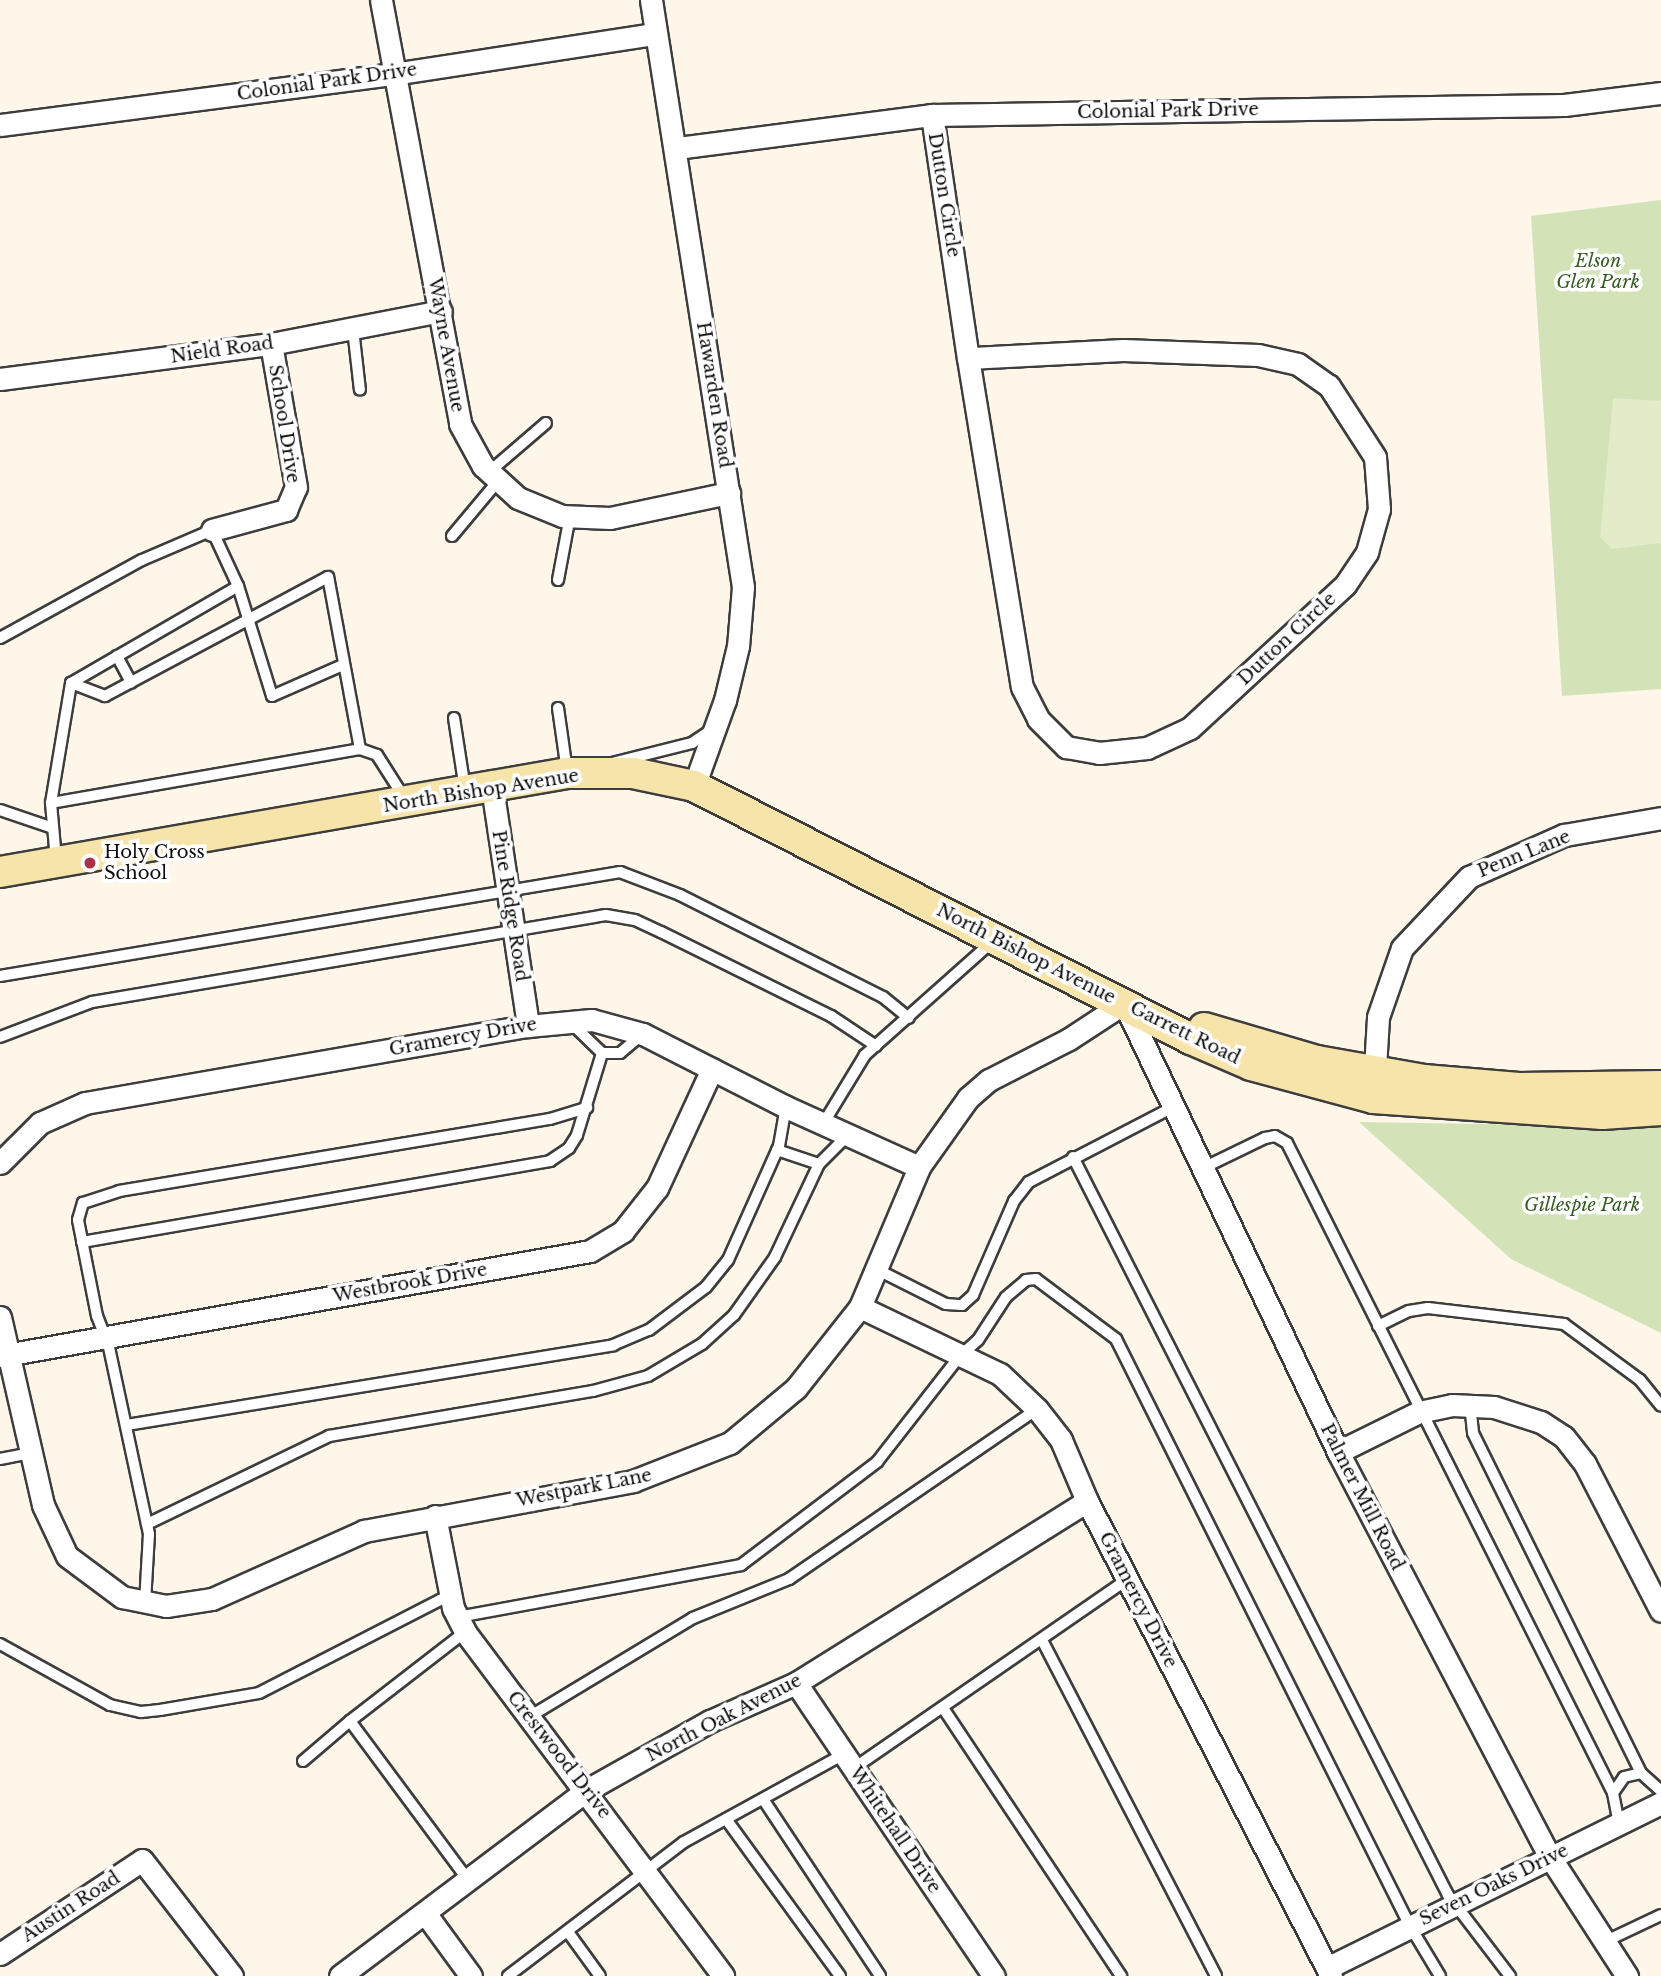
<!DOCTYPE html>
<html>
<head>
<meta charset="utf-8">
<style>
  body { margin:0 }
  #map { position:relative; width:1661px; height:1976px; overflow:hidden; background:#fdf6e9; font-family:"Libre Baskerville",serif }
  div>[style] { position:absolute }
  [style*='--x'] { left:calc(var(--x)*1px); top:calc(var(--y)*1px); width:calc(var(--w)*1px); rotate:calc(var(--a)*1deg) }
  .green>* { inset:0; background:#d3e3b7 }
  .pitch>* { inset:0; background:#e3ebc8 }
  .roads { filter:drop-shadow(2px 0 #3d3d3d) drop-shadow(-2px 0 #3d3d3d) drop-shadow(0 2px #3d3d3d) drop-shadow(0 -2px #3d3d3d) }
  .lane>* { height:10px; margin:-5px; padding:0 5px; transform-origin:5px; border-radius:5px; background:#fff }
  .street>* { height:21px; margin:-10.5px; padding:0 10.5px; transform-origin:10.5px; border-radius:10.5px; background:#fff }
  .secondary>* { height:30px; margin:-15px; padding:0 15px; transform-origin:15px; border-radius:15px; background:#f6e4aa }
  .dots>* { width:19px; height:19px; translate:-50% -50%; box-sizing:border-box; border:4px solid #fff; border-radius:50% }
  span { translate:-50% -50%; white-space:nowrap; text-align:center; line-height:1.15; -webkit-text-stroke:7px #fff; paint-order:stroke }
  .street-label { font-size:18px; color:#0a0a0a }
  .park-label { font-size:18px; color:#355922; font-style:italic }
  .poi-label { font-size:18px; color:#0a0a0a }
  .left { translate:0 -50%; text-align:left }
</style>
</head>
<body>
<div id="map">
  <div class="green">
    <i style="clip-path:polygon(1661px 200px,1661px 689px,1562px 696px,1531px 216px)"></i>
    <i style="clip-path:polygon(1359px 1122px,1661px 1127px,1661px 1333px,1511px 1259px)"></i>
  </div>
  <div class="pitch">
    <i style="clip-path:polygon(1613px 398px,1661px 401px,1661px 543px,1612px 549px,1600px 537px)"></i>
  </div>
  <div class="roads">
    <div class="lane">
      <i style="--x:353;--y:329;--w:61;--a:83.5"></i>
      <i style="--x:489;--y:472;--w:75;--a:-40.7"></i>
      <i style="--x:452;--y:536;--w:73;--a:-50"></i>
      <i style="--x:558;--y:580;--w:65;--a:-79.4"></i>
      <i style="--x:0;--y:638;--w:162;--a:-28.8"></i>
      <i style="--x:142;--y:560;--w:76;--a:-23.2"></i>
      <i style="--x:212;--y:530;--w:62;--a:65.1"></i>
      <i style="--x:238;--y:586;--w:115;--a:72.8"></i>
      <i style="--x:272;--y:696;--w:77;--a:-23.6"></i>
      <i style="--x:117;--y:656;--w:30;--a:62"></i>
      <i style="--x:558;--y:708;--w:64;--a:81.9"></i>
      <i style="--x:454;--y:718;--w:72;--a:81.2"></i>
      <i style="--x:360;--y:749;--w:18;--a:19"></i>
      <i style="--x:377;--y:755;--w:52;--a:57.5"></i>
      <i style="--x:608;--y:764;--w:87;--a:-14"></i>
      <i style="--x:692;--y:743;--w:23;--a:-34"></i>
      <i style="--x:51;--y:803;--w:122;--a:-80.5"></i>
      <i style="--x:0;--y:810;--w:56;--a:18.8"></i>
      <i style="--x:56;--y:860;--w:57;--a:-95"></i>
      <i style="--x:51;--y:803;--w:314;--a:-9.9"></i>
      <i style="--x:360;--y:749;--w:175;--a:-100.5"></i>
      <i style="--x:328;--y:577;--w:253;--a:151.9"></i>
      <i style="--x:105;--y:696;--w:36;--a:-159"></i>
      <i style="--x:71;--y:683;--w:193;--a:-30.1"></i>
      <i style="--x:0;--y:976;--w:629;--a:-9.52"></i>
      <i style="--x:620;--y:872;--w:64;--a:21"></i>
      <i style="--x:680;--y:895;--w:227;--a:26.7"></i>
      <i style="--x:883;--y:997;--w:33;--a:39"></i>
      <i style="--x:571;--y:1023;--w:43;--a:44.1"></i>
      <i style="--x:602;--y:1053;--w:18;--a:0"></i>
      <i style="--x:620;--y:1053;--w:30;--a:-40"></i>
      <i style="--x:0;--y:1037;--w:98;--a:-20.8"></i>
      <i style="--x:92;--y:1002;--w:521;--a:-9.61"></i>
      <i style="--x:606;--y:915;--w:29;--a:10"></i>
      <i style="--x:635;--y:920;--w:29;--a:25"></i>
      <i style="--x:661;--y:932;--w:190;--a:26.3"></i>
      <i style="--x:831;--y:1016;--w:54;--a:33.7"></i>
      <i style="--x:823;--y:1124;--w:81;--a:-58.7"></i>
      <i style="--x:865;--y:1055;--w:171;--a:-41.7"></i>
      <i style="--x:777;--y:1150;--w:44;--a:18.4"></i>
      <i style="--x:1073;--y:1157;--w:828;--a:63.06"></i>
      <i style="--x:1448;--y:1895;--w:102;--a:52.6"></i>
      <i style="--x:1201;--y:1169;--w:71;--a:-25.8"></i>
      <i style="--x:1265;--y:1138;--w:10;--a:-11"></i>
      <i style="--x:1275;--y:1136;--w:14;--a:30"></i>
      <i style="--x:1287;--y:1143;--w:727;--a:63.36"></i>
      <i style="--x:82;--y:1242;--w:475;--a:-9.8"></i>
      <i style="--x:550;--y:1161;--w:23;--a:-34"></i>
      <i style="--x:569;--y:1148;--w:15;--a:-58"></i>
      <i style="--x:577;--y:1135;--w:86;--a:-73"></i>
      <i style="--x:876;--y:1269;--w:78;--a:26.6"></i>
      <i style="--x:946;--y:1304;--w:16;--a:4"></i>
      <i style="--x:962;--y:1305;--w:15;--a:-42"></i>
      <i style="--x:973;--y:1295;--w:103;--a:-66.4"></i>
      <i style="--x:1014;--y:1201;--w:24;--a:-52"></i>
      <i style="--x:1029;--y:1182;--w:160;--a:-27.5"></i>
      <i style="--x:1378;--y:1326;--w:34;--a:-26"></i>
      <i style="--x:1409;--y:1311;--w:19;--a:-9"></i>
      <i style="--x:1428;--y:1308;--w:137;--a:6.7"></i>
      <i style="--x:1564;--y:1324;--w:94;--a:36.4"></i>
      <i style="--x:1640;--y:1380;--w:33;--a:51"></i>
      <i style="--x:1470;--y:1404;--w:29;--a:84"></i>
      <i style="--x:1473;--y:1433;--w:379;--a:63.7"></i>
      <i style="--x:127;--y:1425;--w:493;--a:-9.3"></i>
      <i style="--x:613;--y:1345;--w:39;--a:-23"></i>
      <i style="--x:649;--y:1330;--w:71;--a:-37"></i>
      <i style="--x:706;--y:1287;--w:35;--a:-51"></i>
      <i style="--x:728;--y:1260;--w:125;--a:-65.9"></i>
      <i style="--x:779;--y:1146;--w:40;--a:-80"></i>
      <i style="--x:0;--y:1459;--w:32;--a:-11"></i>
      <i style="--x:147;--y:1524;--w:202;--a:-25.8"></i>
      <i style="--x:329;--y:1436;--w:268;--a:-9.7"></i>
      <i style="--x:593;--y:1391;--w:57;--a:-15.3"></i>
      <i style="--x:648;--y:1376;--w:63;--a:-30.7"></i>
      <i style="--x:702;--y:1344;--w:43;--a:-42.2"></i>
      <i style="--x:734;--y:1315;--w:71;--a:-54.7"></i>
      <i style="--x:775;--y:1257;--w:103;--a:-64.7"></i>
      <i style="--x:819;--y:1164;--w:41;--a:-45"></i>
      <i style="--x:145;--y:1603;--w:69;--a:-86.7"></i>
      <i style="--x:149;--y:1534;--w:191;--a:-102.1"></i>
      <i style="--x:109;--y:1347;--w:33;--a:-111"></i>
      <i style="--x:97;--y:1316;--w:98;--a:-101.2"></i>
      <i style="--x:78;--y:1220;--w:18;--a:-74"></i>
      <i style="--x:83;--y:1203;--w:38;--a:-18"></i>
      <i style="--x:119;--y:1191;--w:437;--a:-9.5"></i>
      <i style="--x:550;--y:1119;--w:39;--a:-17"></i>
      <i style="--x:458;--y:1617;--w:288;--a:-10.4"></i>
      <i style="--x:741;--y:1565;--w:171;--a:-37.1"></i>
      <i style="--x:877;--y:1462;--w:133;--a:-52"></i>
      <i style="--x:959;--y:1357;--w:25;--a:-42"></i>
      <i style="--x:978;--y:1340;--w:51;--a:-56.9"></i>
      <i style="--x:1006;--y:1297;--w:26;--a:-40"></i>
      <i style="--x:1026;--y:1280;--w:10;--a:-6"></i>
      <i style="--x:1036;--y:1279;--w:100;--a:36.9"></i>
      <i style="--x:1116;--y:1339;--w:657;--a:63.4"></i>
      <i style="--x:1410;--y:1926;--w:58;--a:59"></i>
      <i style="--x:465;--y:1632;--w:145;--a:142.3"></i>
      <i style="--x:350;--y:1721;--w:198;--a:53.4"></i>
      <i style="--x:1042;--y:1640;--w:378;--a:62.6"></i>
      <i style="--x:0;--y:1644;--w:126;--a:29"></i>
      <i style="--x:110;--y:1705;--w:32;--a:13"></i>
      <i style="--x:141;--y:1712;--w:19;--a:-6"></i>
      <i style="--x:160;--y:1710;--w:100;--a:-9.7"></i>
      <i style="--x:259;--y:1693;--w:215;--a:-27.2"></i>
      <i style="--x:943;--y:1708;--w:322;--a:56.4"></i>
      <i style="--x:529;--y:1717;--w:192;--a:-31.1"></i>
      <i style="--x:693;--y:1618;--w:104;--a:-22.1"></i>
      <i style="--x:789;--y:1579;--w:301;--a:-34.4"></i>
      <i style="--x:303;--y:1761;--w:62;--a:-40.4"></i>
      <i style="--x:854;--y:1768;--w:331;--a:-34.6"></i>
      <i style="--x:763;--y:1799;--w:212;--a:56.5"></i>
      <i style="--x:726;--y:1819;--w:194;--a:54"></i>
      <i style="--x:1619;--y:1824;--w:32;--a:-101"></i>
      <i style="--x:1613;--y:1793;--w:19;--a:-55"></i>
      <i style="--x:1624;--y:1777;--w:17;--a:-13"></i>
      <i style="--x:1641;--y:1773;--w:27;--a:42"></i>
      <i style="--x:568;--y:1932;--w:54;--a:54"></i>
      <i style="--x:1604;--y:1942;--w:63;--a:-25.3"></i>
      <i style="--x:508;--y:1976;--w:221;--a:-37.3"></i>
      <i style="--x:684;--y:1842;--w:183;--a:-28.8"></i>
    </div>
    <div class="street">
      <i style="--x:381;--y:0;--w:431;--a:79.4"></i>
      <i style="--x:460;--y:424;--w:48;--a:61.3"></i>
      <i style="--x:483;--y:466;--w:47;--a:42.4"></i>
      <i style="--x:518;--y:498;--w:48;--a:22.2"></i>
      <i style="--x:562;--y:516;--w:48;--a:2.4"></i>
      <i style="--x:610;--y:518;--w:122;--a:-11.9"></i>
      <i style="--x:651;--y:0;--w:594;--a:81.09"></i>
      <i style="--x:743;--y:587;--w:59;--a:94.8"></i>
      <i style="--x:738;--y:646;--w:56;--a:103.5"></i>
      <i style="--x:725;--y:700;--w:91;--a:109.8"></i>
      <i style="--x:932;--y:115;--w:246;--a:81.6"></i>
      <i style="--x:968;--y:358;--w:333;--a:80.7"></i>
      <i style="--x:1022;--y:687;--w:36;--a:63"></i>
      <i style="--x:1038;--y:719;--w:40;--a:45"></i>
      <i style="--x:1066;--y:747;--w:34;--a:10"></i>
      <i style="--x:1099;--y:753;--w:48;--a:-5.9"></i>
      <i style="--x:1147;--y:748;--w:47;--a:-24.9"></i>
      <i style="--x:1190;--y:728;--w:211;--a:-42.7"></i>
      <i style="--x:1345;--y:585;--w:40;--a:-56"></i>
      <i style="--x:1367;--y:552;--w:45;--a:-74.4"></i>
      <i style="--x:1379;--y:509;--w:52;--a:-94.4"></i>
      <i style="--x:1375;--y:457;--w:85;--a:-122.9"></i>
      <i style="--x:1329;--y:386;--w:38;--a:-145"></i>
      <i style="--x:1298;--y:364;--w:41;--a:-167.3"></i>
      <i style="--x:1258;--y:355;--w:135;--a:-177.9"></i>
      <i style="--x:1123;--y:350;--w:155;--a:177"></i>
      <i style="--x:0;--y:125;--w:396;--a:-7.4"></i>
      <i style="--x:393;--y:74;--w:264;--a:-8.7"></i>
      <i style="--x:677;--y:148;--w:257;--a:-7.4"></i>
      <i style="--x:932;--y:115;--w:632;--a:-0.91"></i>
      <i style="--x:1564;--y:105;--w:98;--a:-7.1"></i>
      <i style="--x:0;--y:379;--w:273;--a:-7.4"></i>
      <i style="--x:271;--y:344;--w:173;--a:-11"></i>
      <i style="--x:212;--y:530;--w:77;--a:-15.1"></i>
      <i style="--x:286;--y:510;--w:25;--a:-67"></i>
      <i style="--x:296;--y:487;--w:145;--a:-99.9"></i>
      <i style="--x:492;--y:787;--w:242;--a:81.4"></i>
      <i style="--x:1374;--y:1085;--w:68;--a:-86.6"></i>
      <i style="--x:1378;--y:1017;--w:73;--a:-70.8"></i>
      <i style="--x:1402;--y:948;--w:98;--a:-46.7"></i>
      <i style="--x:1469;--y:877;--w:104;--a:-23.9"></i>
      <i style="--x:1564;--y:835;--w:98;--a:-9.9"></i>
      <i style="--x:0;--y:1163;--w:57;--a:-45"></i>
      <i style="--x:40;--y:1123;--w:49;--a:-24"></i>
      <i style="--x:85;--y:1103;--w:450;--a:-9.9"></i>
      <i style="--x:528;--y:1026;--w:64;--a:-5.4"></i>
      <i style="--x:592;--y:1020;--w:53;--a:15.4"></i>
      <i style="--x:643;--y:1034;--w:161;--a:27"></i>
      <i style="--x:786;--y:1107;--w:146;--a:24.3"></i>
      <i style="--x:860;--y:1307;--w:155;--a:25.6"></i>
      <i style="--x:1000;--y:1374;--w:51;--a:43.4"></i>
      <i style="--x:1037;--y:1409;--w:39;--a:52"></i>
      <i style="--x:1061;--y:1440;--w:66;--a:66.9"></i>
      <i style="--x:1087;--y:1501;--w:534;--a:62.81"></i>
      <i style="--x:0;--y:1317;--w:193;--a:77.1"></i>
      <i style="--x:43;--y:1505;--w:56;--a:64.8"></i>
      <i style="--x:67;--y:1556;--w:69;--a:36.7"></i>
      <i style="--x:122;--y:1597;--w:45;--a:11.6"></i>
      <i style="--x:166;--y:1606;--w:47;--a:-8.7"></i>
      <i style="--x:212;--y:1599;--w:167;--a:-24.1"></i>
      <i style="--x:364;--y:1531;--w:274;--a:-10.5"></i>
      <i style="--x:633;--y:1481;--w:104;--a:-21.4"></i>
      <i style="--x:730;--y:1443;--w:86;--a:-39.8"></i>
      <i style="--x:796;--y:1388;--w:103;--a:-51.7"></i>
      <i style="--x:860;--y:1307;--w:152;--a:-67.1"></i>
      <i style="--x:919;--y:1167;--w:85;--a:-54.6"></i>
      <i style="--x:968;--y:1098;--w:28;--a:-41"></i>
      <i style="--x:989;--y:1080;--w:90;--a:-27.1"></i>
      <i style="--x:1069;--y:1039;--w:66;--a:-33.2"></i>
      <i style="--x:1124;--y:1003;--w:497;--a:64.5"></i>
      <i style="--x:1338;--y:1452;--w:457;--a:62.4"></i>
      <i style="--x:1550;--y:1857;--w:142;--a:57.1"></i>
      <i style="--x:0;--y:1356;--w:599;--a:-10.09"></i>
      <i style="--x:590;--y:1251;--w:39;--a:-31"></i>
      <i style="--x:623;--y:1231;--w:55;--a:-51.7"></i>
      <i style="--x:657;--y:1188;--w:131;--a:-65.2"></i>
      <i style="--x:1338;--y:1452;--w:90;--a:-26.3"></i>
      <i style="--x:1419;--y:1412;--w:34;--a:-12"></i>
      <i style="--x:1452;--y:1405;--w:42;--a:2.7"></i>
      <i style="--x:1494;--y:1407;--w:49;--a:17.7"></i>
      <i style="--x:1541;--y:1422;--w:27;--a:33"></i>
      <i style="--x:1564;--y:1437;--w:34;--a:52"></i>
      <i style="--x:1585;--y:1464;--w:165;--a:62.7"></i>
      <i style="--x:435;--y:1516;--w:94;--a:78.9"></i>
      <i style="--x:453;--y:1608;--w:27;--a:63"></i>
      <i style="--x:465;--y:1632;--w:430;--a:53.1"></i>
      <i style="--x:796;--y:1683;--w:354;--a:56"></i>
      <i style="--x:425;--y:1913;--w:78;--a:53.9"></i>
      <i style="--x:0;--y:1954;--w:170;--a:-33.5"></i>
      <i style="--x:142;--y:1860;--w:147;--a:52.2"></i>
      <i style="--x:1327;--y:1968;--w:373;--a:-26.3"></i>
      <i style="--x:340;--y:1976;--w:309;--a:-37"></i>
      <i style="--x:587;--y:1790;--w:141;--a:-29.3"></i>
      <i style="--x:710;--y:1721;--w:94;--a:-23.8"></i>
      <i style="--x:796;--y:1683;--w:343;--a:-32"></i>
    </div>
    <div class="secondary">
      <i style="--x:0;--y:872;--w:576;--a:-9.9"></i>
      <i style="--x:567;--y:773;--w:66;--a:0"></i>
      <i style="--x:633;--y:773;--w:62;--a:12"></i>
      <i style="--x:694;--y:786;--w:558;--a:26.98"></i>
      <i style="--x:1191;--y:1039;--w:65;--a:23.4"></i>
      <i style="--x:1251;--y:1065;--w:126;--a:15.1"></i>
      <i style="--x:1373;--y:1098;--w:230;--a:4"></i>
      <i style="--x:1602;--y:1114;--w:59;--a:-3.9"></i>
      <i style="--x:1204;--y:1028;--w:118;--a:16.3"></i>
      <i style="--x:1317;--y:1061;--w:109;--a:10.1"></i>
      <i style="--x:1424;--y:1080;--w:95;--a:4.8"></i>
      <i style="--x:1519;--y:1088;--w:142;--a:-0.8"></i>
    </div>
  </div>
  <div class="dots">
    <i style="left:90px;top:863px;background:#aa3248"></i>
  </div>
  <div class="street-label">
    <span style="left:327px;top:82px;rotate:-8deg">Colonial Park Drive</span>
    <span style="left:1168px;top:111px;rotate:-1deg">Colonial Park Drive</span>
    <span style="left:944px;top:195px;rotate:81deg">Dutton Circle</span>
    <span style="left:446px;top:345px;rotate:80deg">Wayne Avenue</span>
    <span style="left:222px;top:350px;rotate:-8deg">Nield Road</span>
    <span style="left:714px;top:395px;rotate:81deg">Hawarden Road</span>
    <span style="left:284px;top:424px;rotate:81deg">School Drive</span>
    <span style="left:1287px;top:639px;rotate:-43deg">Dutton Circle</span>
    <span style="left:481px;top:791px;rotate:-9deg">North Bishop Avenue</span>
    <span style="left:1524px;top:854px;rotate:-22deg">Penn Lane</span>
    <span style="left:510px;top:906px;rotate:81deg">Pine Ridge Road</span>
    <span style="left:1026px;top:954px;rotate:27deg">North Bishop Avenue</span>
    <span style="left:1185px;top:1033px;rotate:26deg">Garrett Road</span>
    <span style="left:463px;top:1037px;rotate:-10deg">Gramercy Drive</span>
    <span style="left:410px;top:1283px;rotate:-10deg">Westbrook Drive</span>
    <span style="left:584px;top:1488px;rotate:-11deg">Westpark Lane</span>
    <span style="left:1362px;top:1497px;rotate:63deg">Palmer Mill Road</span>
    <span style="left:1138px;top:1600px;rotate:63deg">Gramercy Drive</span>
    <span style="left:724px;top:1718px;rotate:-27deg">North Oak Avenue</span>
    <span style="left:559px;top:1755px;rotate:52deg">Crestwood Drive</span>
    <span style="left:895px;top:1830px;rotate:56deg">Whitehall Drive</span>
    <span style="left:1494px;top:1885px;rotate:-26deg">Seven Oaks Drive</span>
    <span style="left:71px;top:1907px;rotate:-33deg">Austin Road</span>
  </div>
  <div class="park-label">
    <span style="left:1598px;top:272px">Elson<br>Glen Park</span>
    <span style="left:1582px;top:1205px">Gillespie Park</span>
  </div>
  <div class="poi-label">
    <span class="left" style="left:104px;top:863px">Holy Cross<br>School</span>
  </div>
</div>
</body>
</html>
